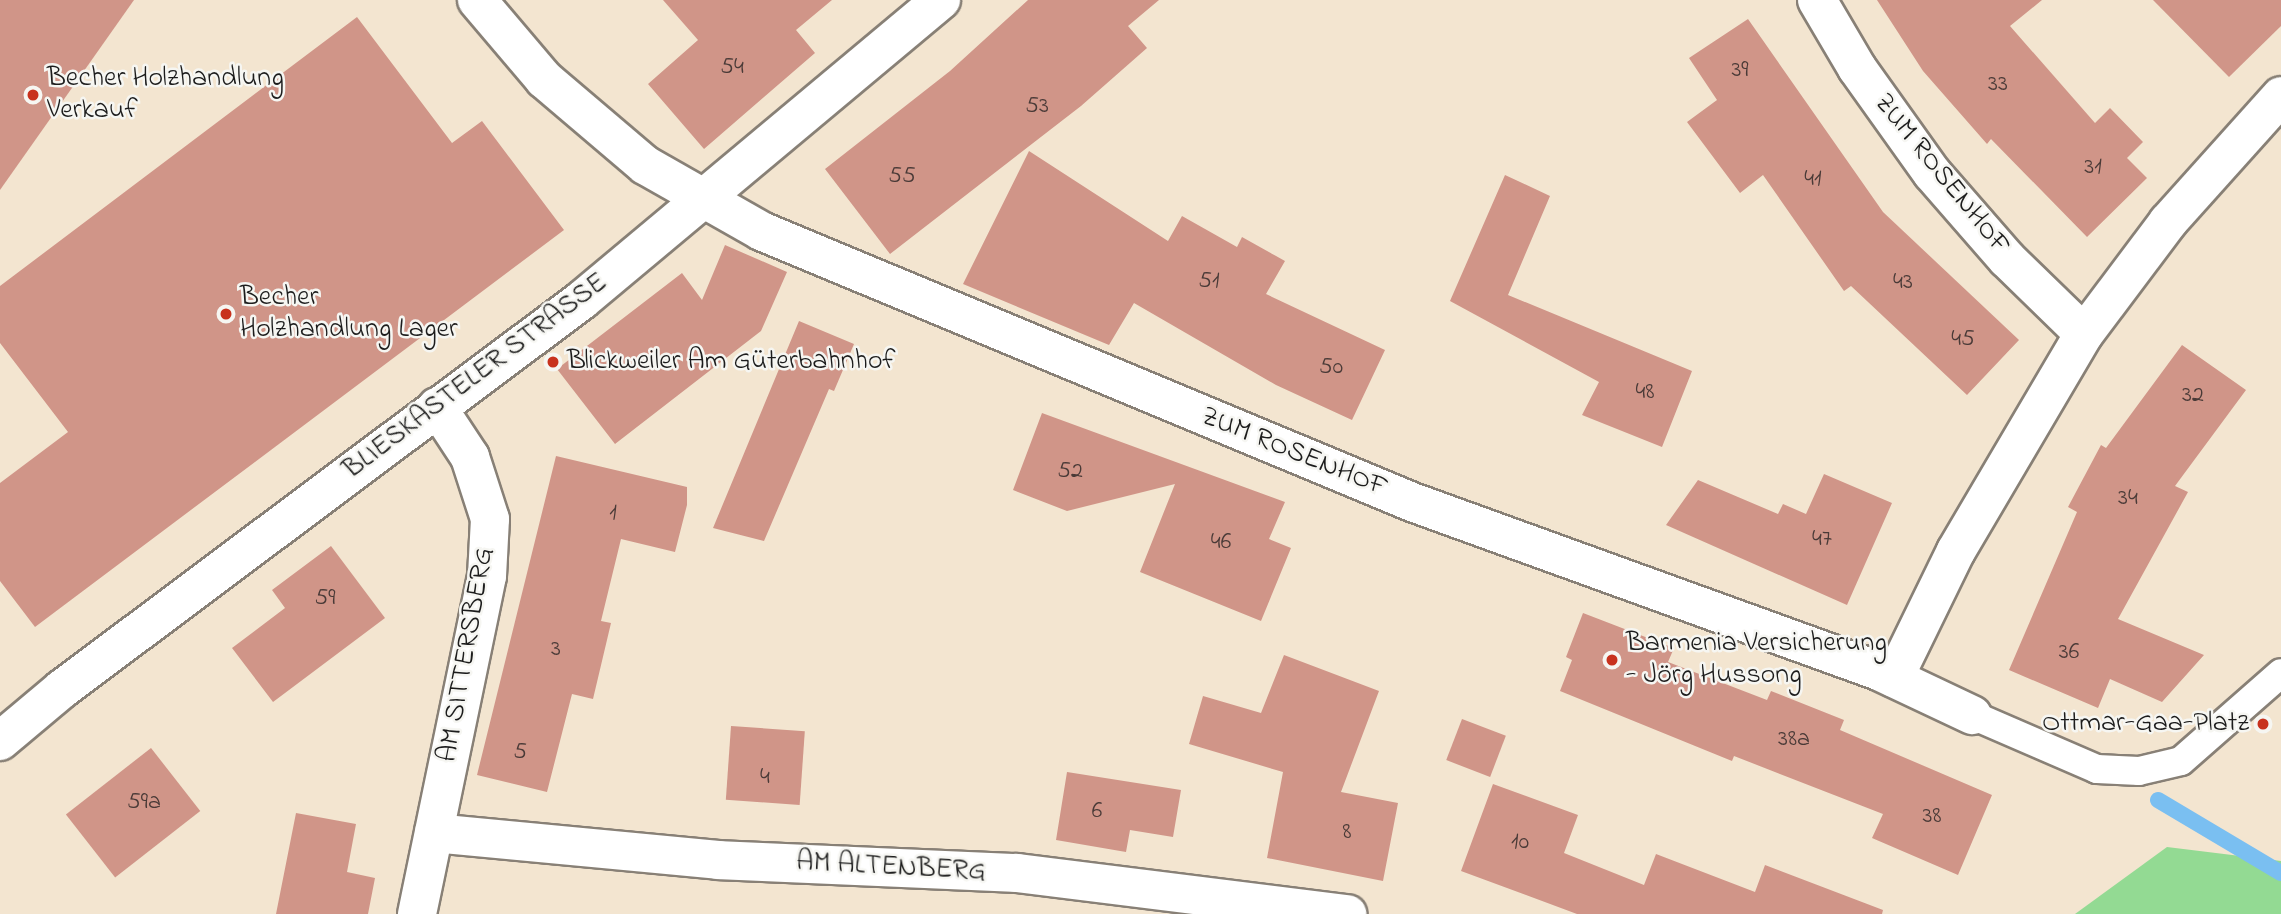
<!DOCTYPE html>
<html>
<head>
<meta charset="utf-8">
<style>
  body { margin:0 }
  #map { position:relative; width:2281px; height:914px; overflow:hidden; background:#f3e5d0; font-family:"Indie Flower",sans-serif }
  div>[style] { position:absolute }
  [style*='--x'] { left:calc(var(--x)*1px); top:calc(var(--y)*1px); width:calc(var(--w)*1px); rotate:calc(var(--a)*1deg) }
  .green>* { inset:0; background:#93da93 }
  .stream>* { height:16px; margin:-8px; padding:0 8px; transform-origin:8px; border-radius:8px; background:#7abff1 }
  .building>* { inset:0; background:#d09588; transform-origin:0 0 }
  .roads { filter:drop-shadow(2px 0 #888076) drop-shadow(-2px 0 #888076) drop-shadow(0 2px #888076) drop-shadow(0 -2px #888076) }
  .service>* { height:28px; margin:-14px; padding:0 14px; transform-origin:14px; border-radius:14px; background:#fff }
  .minor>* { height:38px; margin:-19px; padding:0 19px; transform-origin:19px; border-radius:19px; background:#fff }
  .tertiary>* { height:38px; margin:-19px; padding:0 19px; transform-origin:19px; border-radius:19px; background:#fff }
  .dots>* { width:19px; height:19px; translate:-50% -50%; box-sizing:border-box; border:4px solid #f6f6f2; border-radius:50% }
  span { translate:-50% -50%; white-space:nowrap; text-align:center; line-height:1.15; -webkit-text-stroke:5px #f6f6f2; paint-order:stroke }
  .number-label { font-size:24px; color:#493a37 }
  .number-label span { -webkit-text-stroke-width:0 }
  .poi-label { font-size:28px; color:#1c1c1c }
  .left { translate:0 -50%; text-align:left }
  .right { translate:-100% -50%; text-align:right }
  .street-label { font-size:28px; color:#1c1c1c }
</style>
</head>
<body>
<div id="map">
  <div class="green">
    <i style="clip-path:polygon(2167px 847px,2281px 861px,2281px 914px,2075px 914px)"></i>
  </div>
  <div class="stream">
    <i style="--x:2158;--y:800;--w:143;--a:30.7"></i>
  </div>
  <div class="building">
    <i style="clip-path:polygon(0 0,134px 0,0 190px)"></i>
    <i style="clip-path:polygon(663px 0,832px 0,796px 30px,815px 53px,704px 149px,648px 84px,698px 40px)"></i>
    <i style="clip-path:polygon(1028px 0,1159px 0,1128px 26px,1147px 48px,1081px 106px,890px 254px,825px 169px,950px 71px)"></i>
    <i style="clip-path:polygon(1877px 0,2042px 0,2010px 26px,2095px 123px,2110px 108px,2143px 142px,2127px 158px,2147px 178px,2087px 237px,1991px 139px,1987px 144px,1923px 71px)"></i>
    <i style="clip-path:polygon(2153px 0,2281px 0,2281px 26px,2229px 77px)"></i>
    <i style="clip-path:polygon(357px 17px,452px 143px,482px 121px,564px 230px,35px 627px,0 581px,0 483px,68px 432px,0 343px,0 286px)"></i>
    <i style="clip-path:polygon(1748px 19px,1883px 212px,2019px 340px,1967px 395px,1851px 286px,1844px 291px,1763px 175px,1740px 193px,1687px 122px,1717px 100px,1689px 58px)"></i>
    <i style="clip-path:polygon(1029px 151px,1168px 241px,1182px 216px,1237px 247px,1242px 237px,1285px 261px,1266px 294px,1385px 350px,1352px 420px,1276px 385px,1134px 303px,1109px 345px,963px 284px)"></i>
    <i style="clip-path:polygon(1505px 175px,1550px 196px,1508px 295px,1692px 371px,1662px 447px,1582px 415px,1599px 382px,1450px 301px)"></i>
    <i style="clip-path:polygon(725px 245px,787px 272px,761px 331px,615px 444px,557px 369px,682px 273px,702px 300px)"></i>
    <i style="clip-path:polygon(799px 321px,854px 344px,834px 391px,829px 389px,764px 541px,713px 528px)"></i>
    <i style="clip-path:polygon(2182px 345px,2246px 390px,2175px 486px,2188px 492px,2118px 619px,2204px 655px,2162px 702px,2110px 679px,2098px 708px,2009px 670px,2077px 512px,2068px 507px,2101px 445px,2106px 448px)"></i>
    <i style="clip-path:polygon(1042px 413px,1285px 502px,1269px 539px,1291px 548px,1261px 621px,1140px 572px,1175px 484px,1067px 511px,1013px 490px)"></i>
    <i style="clip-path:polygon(556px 456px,687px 487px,687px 505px,675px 552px,621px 539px,601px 621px,611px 623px,593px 699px,572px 694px,547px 792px,477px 775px)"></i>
    <i style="clip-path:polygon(1824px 474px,1892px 503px,1847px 605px,1666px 525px,1698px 480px,1778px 514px,1783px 504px,1806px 514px)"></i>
    <i style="clip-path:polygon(331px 546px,385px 618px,273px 702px,232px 648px,285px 608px,272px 590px)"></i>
    <i style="clip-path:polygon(1583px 613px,1674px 648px,1668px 662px,1767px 700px,1771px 691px,1844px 720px,1840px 730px,1992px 795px,1958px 875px,1872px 838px,1883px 814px,1734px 756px,1732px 761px,1560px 691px,1572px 660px,1566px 657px)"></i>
    <i style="clip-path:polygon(1284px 655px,1379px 691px,1341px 792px,1398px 803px,1383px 881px,1267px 858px,1283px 772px,1189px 744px,1203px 696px,1261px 713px)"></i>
    <i style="left:1462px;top:719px;width:47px;height:44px;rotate:21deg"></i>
    <i style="left:731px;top:726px;width:74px;height:74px;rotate:4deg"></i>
    <i style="left:151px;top:748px;width:80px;height:108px;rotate:52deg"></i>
    <i style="clip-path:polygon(1067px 772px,1181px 790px,1173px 837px,1130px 830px,1126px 852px,1056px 840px)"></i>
    <i style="clip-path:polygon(1493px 784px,1578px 815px,1564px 853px,1644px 885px,1656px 854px,1755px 892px,1765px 865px,1883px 910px,1882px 914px,1577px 914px,1461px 871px)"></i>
    <i style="clip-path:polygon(296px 813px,356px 824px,347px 872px,375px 878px,368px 914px,276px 914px)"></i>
  </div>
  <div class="roads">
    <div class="service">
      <i style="--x:1972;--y:715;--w:136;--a:23.4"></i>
      <i style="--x:2097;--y:769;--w:42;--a:2.7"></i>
      <i style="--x:2139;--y:771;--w:43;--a:-13.4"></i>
      <i style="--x:2181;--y:761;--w:133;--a:-41.3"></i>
    </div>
    <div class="minor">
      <i style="--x:477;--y:0;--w:104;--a:49.7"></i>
      <i style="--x:544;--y:79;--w:133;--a:40.4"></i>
      <i style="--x:645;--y:165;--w:133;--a:29.6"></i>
      <i style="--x:761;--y:231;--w:705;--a:22.6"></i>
      <i style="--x:1412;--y:502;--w:499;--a:19.9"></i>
      <i style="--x:1881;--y:672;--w:101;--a:25.3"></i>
      <i style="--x:1817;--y:0;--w:79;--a:59.5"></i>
      <i style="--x:1857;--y:68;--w:129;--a:54.5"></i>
      <i style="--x:1932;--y:173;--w:114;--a:48.9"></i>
      <i style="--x:2007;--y:259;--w:107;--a:44.2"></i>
      <i style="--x:1894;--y:678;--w:141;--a:-64"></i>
      <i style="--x:1956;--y:551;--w:252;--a:-59.5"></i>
      <i style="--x:2084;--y:334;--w:140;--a:-53.1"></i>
      <i style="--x:2168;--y:222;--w:169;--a:-48.1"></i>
      <i style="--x:434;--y:833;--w:285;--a:5.4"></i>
      <i style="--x:718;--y:860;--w:299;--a:2.5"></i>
      <i style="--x:1017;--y:873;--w:333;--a:7.1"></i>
      <i style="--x:417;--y:914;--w:345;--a:-78.3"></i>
      <i style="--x:487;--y:576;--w:57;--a:-87"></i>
      <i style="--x:490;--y:519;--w:65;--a:-107.9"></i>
      <i style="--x:470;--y:457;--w:60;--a:-123.4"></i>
    </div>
    <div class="tertiary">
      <i style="--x:0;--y:741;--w:81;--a:-40"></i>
      <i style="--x:62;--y:689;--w:649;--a:-36.8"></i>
      <i style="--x:582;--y:300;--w:468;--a:-39.9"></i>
    </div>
  </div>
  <div class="dots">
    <i style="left:33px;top:95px;background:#c8321e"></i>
    <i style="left:226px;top:314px;background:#c8321e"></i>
    <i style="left:553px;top:362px;background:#c8321e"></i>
    <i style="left:1612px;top:660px;background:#c8321e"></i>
    <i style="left:2263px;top:724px;background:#c8321e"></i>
  </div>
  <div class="number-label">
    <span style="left:732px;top:68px">54</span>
    <span style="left:1740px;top:71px">39</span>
    <span style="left:1998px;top:85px">33</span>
    <span style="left:1037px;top:107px">53</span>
    <span style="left:2093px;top:168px">31</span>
    <span style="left:902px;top:177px">55</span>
    <span style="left:1813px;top:180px">41</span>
    <span style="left:1209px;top:282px">51</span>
    <span style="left:1903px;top:283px">43</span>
    <span style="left:1963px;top:340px">45</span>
    <span style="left:1331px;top:368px">50</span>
    <span style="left:1645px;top:393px">48</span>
    <span style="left:2193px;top:396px">32</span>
    <span style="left:1070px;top:472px">52</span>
    <span style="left:2128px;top:499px">34</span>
    <span style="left:613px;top:514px">1</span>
    <span style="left:1822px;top:540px">47</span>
    <span style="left:1221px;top:543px">46</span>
    <span style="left:325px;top:599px">59</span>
    <span style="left:556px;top:650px">3</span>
    <span style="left:2069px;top:653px">36</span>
    <span style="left:1794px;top:740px">38a</span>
    <span style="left:520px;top:753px">5</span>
    <span style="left:765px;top:778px">4</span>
    <span style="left:144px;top:803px">59a</span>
    <span style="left:1097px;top:812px">6</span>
    <span style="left:1932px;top:817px">38</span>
    <span style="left:1347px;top:833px">8</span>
    <span style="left:1520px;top:843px">10</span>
  </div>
  <div class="poi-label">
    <span class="left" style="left:47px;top:95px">Becher Holzhandlung<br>Verkauf</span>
    <span class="left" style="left:240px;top:314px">Becher<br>Holzhandlung Lager</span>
    <span class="left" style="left:567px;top:362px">Blickweiler Am Güterbahnhof</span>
    <span class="left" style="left:1626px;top:660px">Barmenia Versicherung<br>- Jörg Hussong</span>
    <span class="right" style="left:2249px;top:724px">Ottmar-Gaa-Platz</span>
  </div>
  <div class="street-label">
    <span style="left:1941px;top:175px;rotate:51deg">ZUM ROSENHOF</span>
    <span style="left:476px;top:377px;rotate:-37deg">BLIESKASTELER STRASSE</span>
    <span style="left:1294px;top:453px;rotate:22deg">ZUM ROSENHOF</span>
    <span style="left:467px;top:655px;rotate:-80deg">AM SITTERSBERG</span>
    <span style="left:891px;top:868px;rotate:3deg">AM ALTENBERG</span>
  </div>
</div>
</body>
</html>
